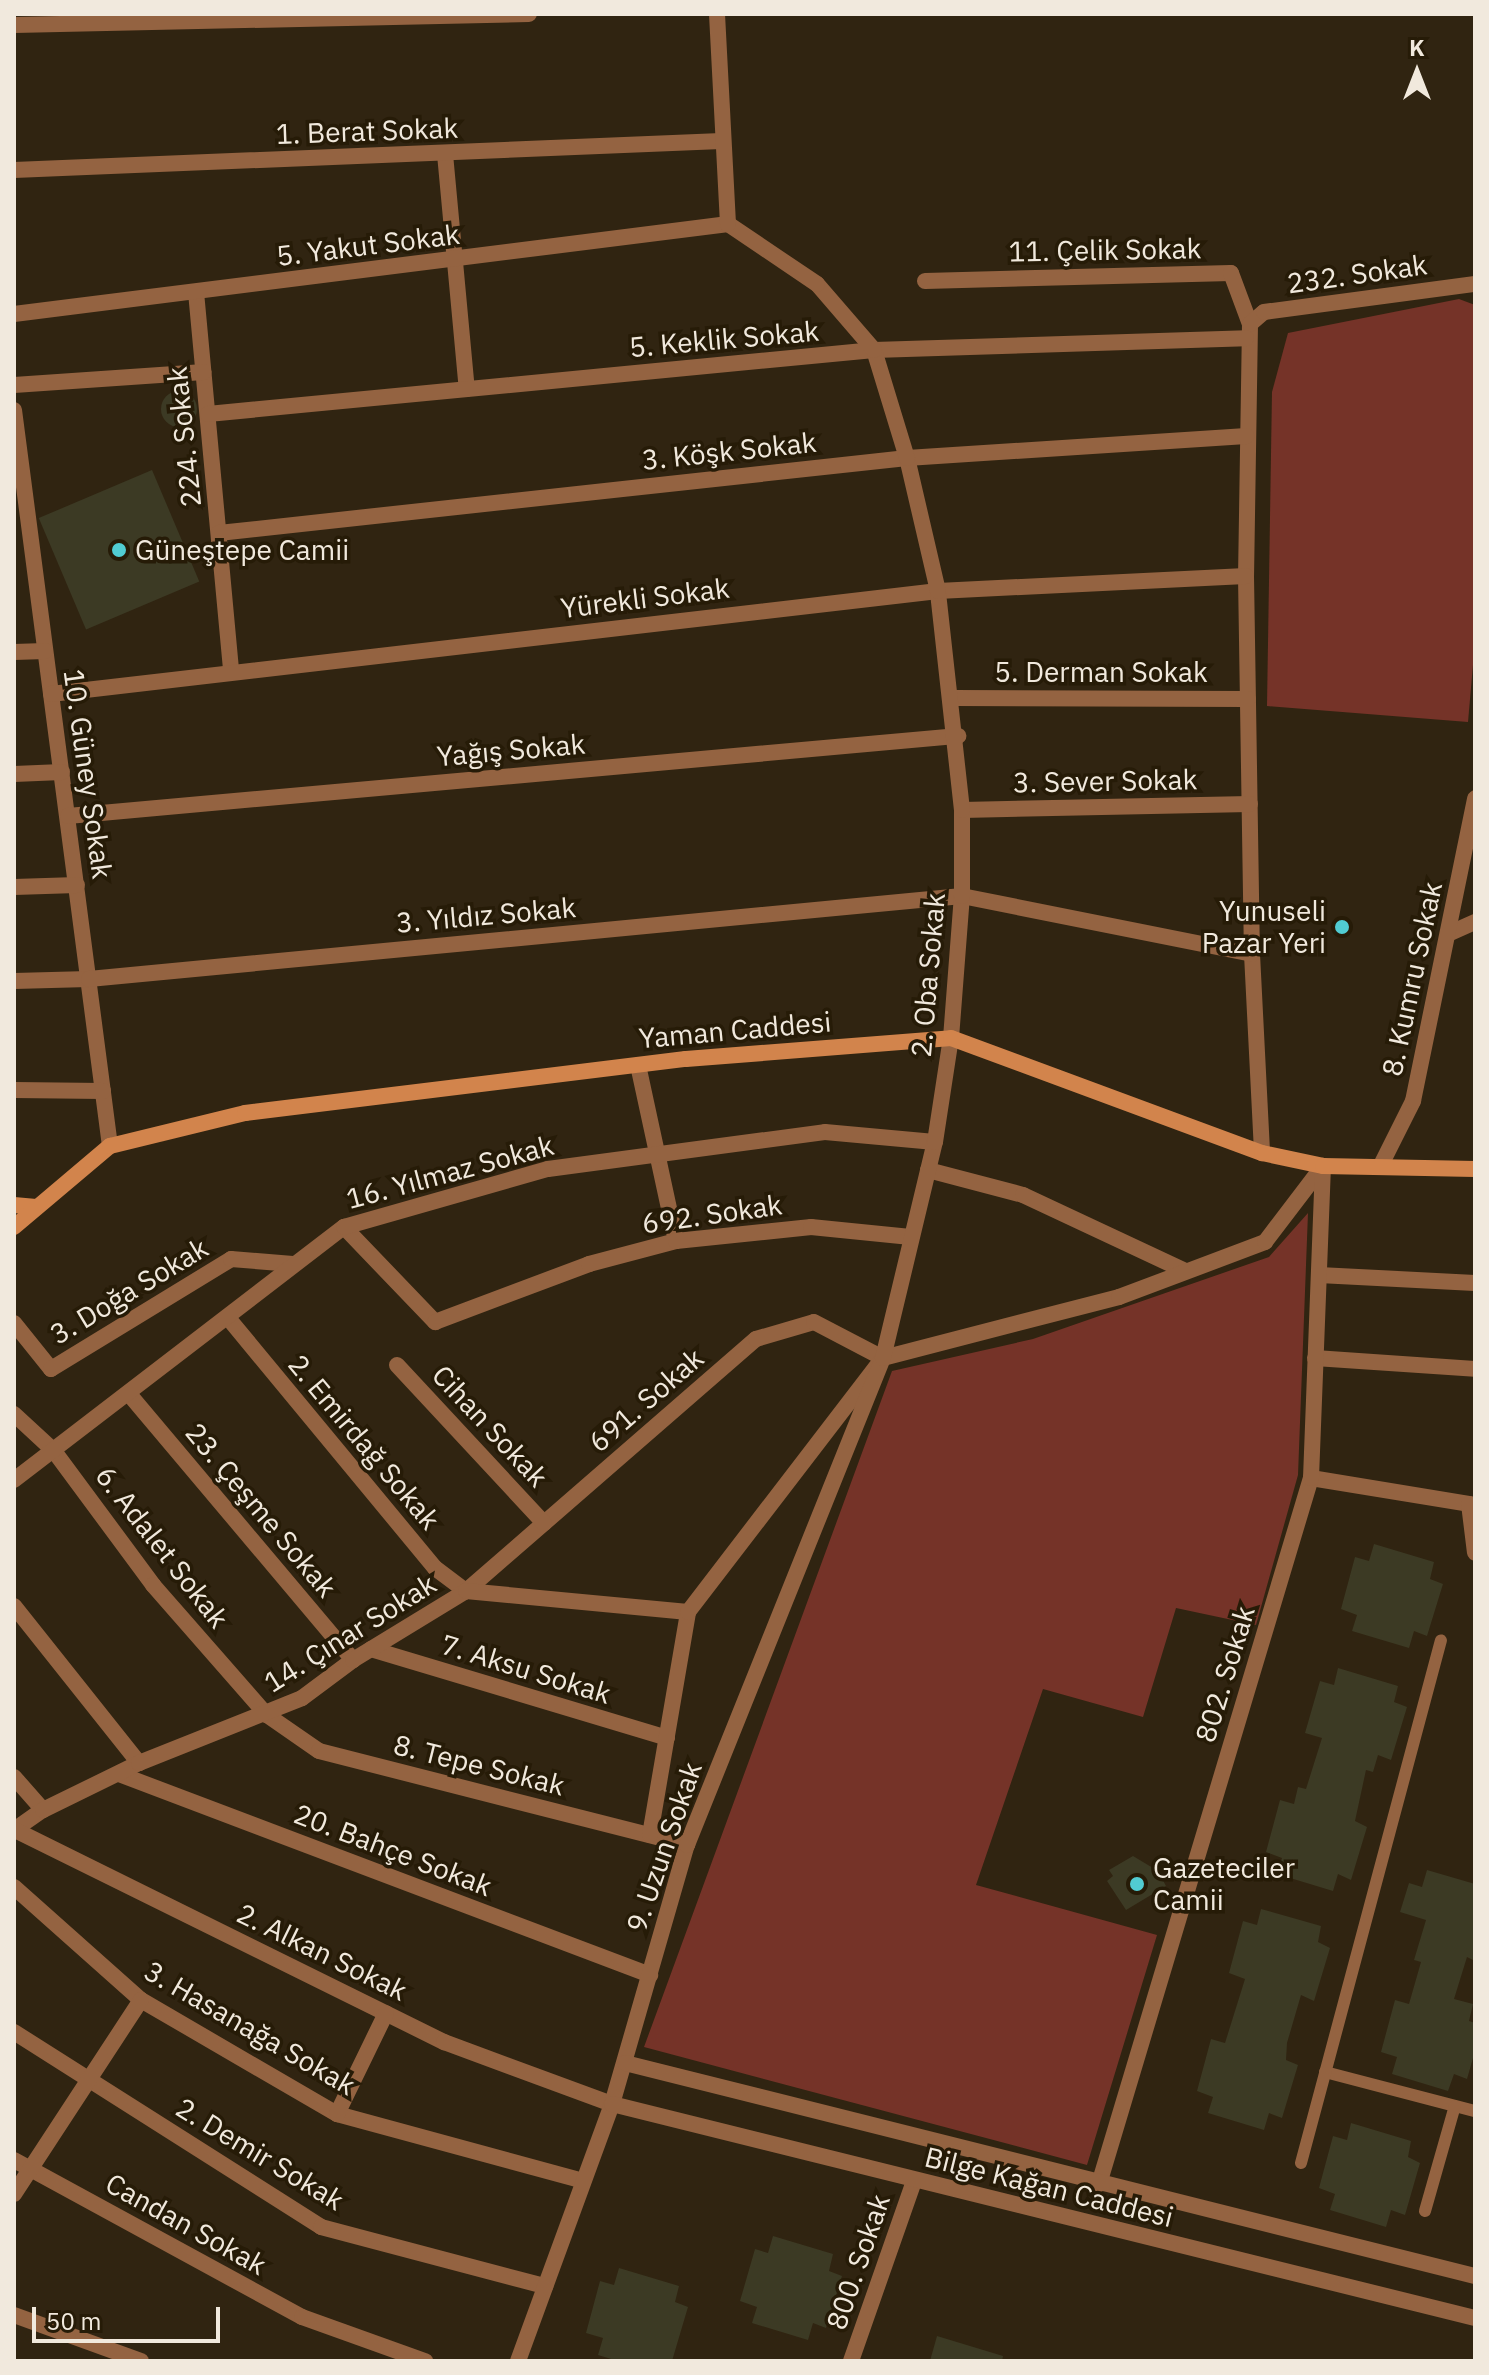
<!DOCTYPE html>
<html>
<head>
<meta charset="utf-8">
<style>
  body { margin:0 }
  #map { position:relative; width:1489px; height:2375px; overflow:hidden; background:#302411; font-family:"IBM Plex Sans",sans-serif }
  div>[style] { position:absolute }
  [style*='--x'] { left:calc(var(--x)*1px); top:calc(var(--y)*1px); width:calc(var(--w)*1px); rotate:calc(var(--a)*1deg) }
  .green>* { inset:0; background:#753328 }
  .building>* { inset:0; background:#3c3a24; transform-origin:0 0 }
  .round { border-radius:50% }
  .service>* { height:12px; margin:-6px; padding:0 6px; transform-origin:6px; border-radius:6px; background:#946341 }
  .minor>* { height:16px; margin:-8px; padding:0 8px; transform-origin:8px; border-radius:8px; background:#946341 }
  .tertiary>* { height:16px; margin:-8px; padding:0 8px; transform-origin:8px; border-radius:8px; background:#946341 }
  .secondary>* { height:16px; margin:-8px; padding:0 8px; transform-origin:8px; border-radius:8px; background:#d2844c }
  .dots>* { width:22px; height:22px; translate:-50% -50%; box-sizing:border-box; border:4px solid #261b07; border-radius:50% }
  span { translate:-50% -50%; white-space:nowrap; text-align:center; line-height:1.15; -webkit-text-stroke:7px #261b07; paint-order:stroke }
  .street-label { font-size:28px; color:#f1e9dd }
  .poi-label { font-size:28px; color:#f1e9dd }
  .left { translate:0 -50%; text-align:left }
  .right { translate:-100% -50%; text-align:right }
  .frame { position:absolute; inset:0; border:16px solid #f1e9dd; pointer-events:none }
  .north { position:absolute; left:1377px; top:32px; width:80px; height:80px; -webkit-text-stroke:6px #261b07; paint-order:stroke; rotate:0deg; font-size:22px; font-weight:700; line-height:32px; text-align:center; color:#f1e9dd }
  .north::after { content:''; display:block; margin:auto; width:28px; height:36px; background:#f1e9dd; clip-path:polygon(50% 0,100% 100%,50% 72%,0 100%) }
  .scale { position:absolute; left:32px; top:2307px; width:188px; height:36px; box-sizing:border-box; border:4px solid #f1e9dd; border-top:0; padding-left:10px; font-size:24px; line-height:28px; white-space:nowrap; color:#f1e9dd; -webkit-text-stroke:6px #261b07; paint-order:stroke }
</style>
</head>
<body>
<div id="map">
  <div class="green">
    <i style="clip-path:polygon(1459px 299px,1475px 305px,1475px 642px,1468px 722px,1267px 706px,1272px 392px,1288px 333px)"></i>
    <i style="clip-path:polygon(1308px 1213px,1298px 1475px,1256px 1625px,1176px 1608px,1143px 1717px,1043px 1689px,976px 1885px,1157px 1935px,1087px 2165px,644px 2047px,892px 1371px,1033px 1339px,1269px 1257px)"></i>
  </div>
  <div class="building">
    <i class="round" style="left:161px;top:391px;width:36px;height:36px"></i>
    <i style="left:152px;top:470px;width:121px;height:123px;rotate:67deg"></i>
    <i style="clip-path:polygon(1374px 1544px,1434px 1562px,1430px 1579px,1443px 1584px,1427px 1636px,1414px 1631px,1409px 1648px,1352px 1631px,1357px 1615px,1341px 1609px,1355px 1557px,1369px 1561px)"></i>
    <i style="clip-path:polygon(1338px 1668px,1398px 1686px,1394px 1702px,1407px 1707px,1391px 1760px,1378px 1755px,1373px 1772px,1366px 1770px,1355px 1821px,1367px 1827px,1351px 1880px,1338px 1874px,1333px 1891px,1277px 1874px,1282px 1858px,1266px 1852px,1280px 1800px,1294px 1804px,1298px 1787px,1306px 1789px,1322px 1738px,1305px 1733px,1320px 1681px,1334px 1685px)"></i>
    <i style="clip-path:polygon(1133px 1856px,1158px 1871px,1166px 1886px,1126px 1910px,1107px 1881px,1113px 1876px,1109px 1870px)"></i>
    <i style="clip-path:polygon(1427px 1870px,1475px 1884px,1475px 1961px,1467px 1957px,1454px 1999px,1473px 2004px,1469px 2021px,1475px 2023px,1475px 2051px,1467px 2079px,1454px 2074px,1448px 2091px,1392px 2074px,1397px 2057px,1381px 2052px,1395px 2000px,1409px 2004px,1421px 1962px,1414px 1960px,1426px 1920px,1400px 1912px,1409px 1883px,1422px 1887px)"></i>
    <i style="clip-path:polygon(1261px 1909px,1321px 1926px,1318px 1942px,1330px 1948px,1314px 2001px,1301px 1995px,1287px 2043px,1286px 2060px,1298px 2065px,1282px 2118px,1269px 2113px,1264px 2130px,1208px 2113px,1213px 2097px,1197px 2091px,1211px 2039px,1225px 2043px,1245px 1979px,1229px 1973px,1243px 1921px,1257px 1925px)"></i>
    <i style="clip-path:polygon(1351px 2123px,1411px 2141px,1408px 2157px,1420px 2163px,1405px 2215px,1391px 2210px,1386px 2227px,1330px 2210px,1335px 2194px,1319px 2188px,1333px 2136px,1347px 2140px)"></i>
    <i style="clip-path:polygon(773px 2236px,833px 2254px,829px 2271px,842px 2276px,826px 2328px,813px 2323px,808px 2340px,752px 2323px,757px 2307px,740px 2301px,755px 2249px,768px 2253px)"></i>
    <i style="clip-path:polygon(619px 2268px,679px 2286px,675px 2302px,688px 2307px,672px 2361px,618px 2361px,598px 2355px,603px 2338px,586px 2333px,600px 2281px,614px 2285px)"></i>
    <i style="clip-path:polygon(937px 2336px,1003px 2356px,1002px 2361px,930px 2361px)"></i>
  </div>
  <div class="service">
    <i style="--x:1325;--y:2072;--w:155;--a:14.6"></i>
    <i style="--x:1301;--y:2163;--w:541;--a:-75.01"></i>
    <i style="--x:1425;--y:2211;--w:109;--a:-74.1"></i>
  </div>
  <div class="minor">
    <i style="--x:14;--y:25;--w:515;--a:-1.22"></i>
    <i style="--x:445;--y:154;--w:236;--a:84.7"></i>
    <i style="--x:14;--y:170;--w:708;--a:-2.35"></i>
    <i style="--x:925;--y:281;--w:306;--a:-1.5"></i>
    <i style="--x:1231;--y:273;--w:54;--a:69.6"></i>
    <i style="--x:196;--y:292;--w:382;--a:84.7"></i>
    <i style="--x:14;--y:314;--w:720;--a:-7.18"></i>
    <i style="--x:1250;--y:324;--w:252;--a:90.9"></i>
    <i style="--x:1246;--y:576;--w:378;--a:89.1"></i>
    <i style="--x:1252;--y:954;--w:199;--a:87.1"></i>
    <i style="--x:1250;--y:324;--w:18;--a:-41"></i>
    <i style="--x:1264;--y:312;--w:213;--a:-7.6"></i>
    <i style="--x:14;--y:385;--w:190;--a:-3.9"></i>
    <i style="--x:14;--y:410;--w:742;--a:82.57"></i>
    <i style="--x:208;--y:414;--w:669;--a:-5.49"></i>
    <i style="--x:874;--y:350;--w:372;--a:-1.8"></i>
    <i style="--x:219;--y:533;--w:692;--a:-6.22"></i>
    <i style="--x:907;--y:458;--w:340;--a:-3.7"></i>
    <i style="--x:14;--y:652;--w:31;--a:-2"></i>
    <i style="--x:51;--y:694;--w:893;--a:-6.62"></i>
    <i style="--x:938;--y:591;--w:308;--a:-2.8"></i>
    <i style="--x:954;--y:698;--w:294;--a:0.2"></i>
    <i style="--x:14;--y:774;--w:48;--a:-2.4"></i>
    <i style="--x:962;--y:810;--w:288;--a:-1.2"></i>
    <i style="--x:68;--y:816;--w:894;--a:-5.14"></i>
    <i style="--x:14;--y:887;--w:63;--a:-1.8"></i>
    <i style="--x:1448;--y:934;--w:30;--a:-24"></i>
    <i style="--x:14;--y:981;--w:75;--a:-1.5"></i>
    <i style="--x:89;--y:979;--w:877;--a:-5.43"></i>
    <i style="--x:962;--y:896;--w:296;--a:11.3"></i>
    <i style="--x:638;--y:1065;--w:180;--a:77.8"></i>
    <i style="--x:14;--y:1090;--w:89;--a:0.6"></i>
    <i style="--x:1381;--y:1165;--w:72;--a:-63.4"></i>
    <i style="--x:1413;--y:1101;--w:309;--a:-78.4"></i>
    <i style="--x:928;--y:1170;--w:98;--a:14.7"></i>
    <i style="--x:1023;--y:1195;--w:177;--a:25.1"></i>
    <i style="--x:344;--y:1227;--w:132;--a:46.2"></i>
    <i style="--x:435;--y:1322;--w:165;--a:-20.6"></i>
    <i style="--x:589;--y:1264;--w:90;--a:-14.8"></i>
    <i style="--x:676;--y:1241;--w:136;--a:-5.9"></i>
    <i style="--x:811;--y:1227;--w:100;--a:5.7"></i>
    <i style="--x:1319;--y:1275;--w:156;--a:2.9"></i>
    <i style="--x:229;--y:1319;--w:323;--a:50.4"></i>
    <i style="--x:435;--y:1568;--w:39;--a:37"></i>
    <i style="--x:466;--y:1591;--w:384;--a:-41"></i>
    <i style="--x:756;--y:1339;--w:60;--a:-16.3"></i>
    <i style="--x:814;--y:1322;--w:78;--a:27.6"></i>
    <i style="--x:14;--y:1323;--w:59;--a:51.2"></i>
    <i style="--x:51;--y:1369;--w:211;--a:-31.4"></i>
    <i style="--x:231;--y:1259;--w:62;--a:4.6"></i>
    <i style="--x:1315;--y:1358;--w:160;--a:3.9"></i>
    <i style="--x:397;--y:1365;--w:216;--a:47.1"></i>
    <i style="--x:129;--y:1394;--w:348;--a:49.9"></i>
    <i style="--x:14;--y:1414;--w:54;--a:42.8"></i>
    <i style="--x:54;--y:1451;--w:167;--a:53.5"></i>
    <i style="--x:153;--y:1585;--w:173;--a:48.8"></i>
    <i style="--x:267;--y:1715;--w:63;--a:34.7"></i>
    <i style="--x:319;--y:1751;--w:380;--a:14.3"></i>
    <i style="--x:1311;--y:1478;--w:166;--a:9.3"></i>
    <i style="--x:14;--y:1480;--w:416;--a:-37.5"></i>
    <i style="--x:344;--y:1227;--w:212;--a:-15.9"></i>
    <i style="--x:548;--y:1169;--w:279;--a:-7.6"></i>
    <i style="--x:825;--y:1132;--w:110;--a:5.2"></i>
    <i style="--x:1469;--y:1504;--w:49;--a:83"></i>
    <i style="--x:14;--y:1606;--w:201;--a:51.5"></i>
    <i style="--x:371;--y:1649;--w:309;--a:16.7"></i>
    <i style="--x:119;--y:1774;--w:568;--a:20.73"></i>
    <i style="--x:14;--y:1777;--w:44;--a:48.7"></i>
    <i style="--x:14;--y:1830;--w:35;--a:-35"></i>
    <i style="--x:43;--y:1810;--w:107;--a:-26.1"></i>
    <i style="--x:139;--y:1763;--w:175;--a:-21.7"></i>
    <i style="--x:302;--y:1698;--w:64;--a:-36.7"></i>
    <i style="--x:353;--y:1660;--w:132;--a:-31.4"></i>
    <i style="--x:466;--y:1591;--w:223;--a:5.4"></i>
    <i style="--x:15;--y:1830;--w:479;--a:26.3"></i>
    <i style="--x:444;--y:2042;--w:179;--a:20.3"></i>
    <i style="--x:650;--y:1835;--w:226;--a:-80.3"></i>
    <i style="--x:688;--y:1612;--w:320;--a:-52.5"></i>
    <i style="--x:883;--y:1358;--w:244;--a:-14.5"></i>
    <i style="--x:1119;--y:1297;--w:156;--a:-20.6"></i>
    <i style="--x:1265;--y:1242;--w:96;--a:-52.7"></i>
    <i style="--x:14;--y:1887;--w:170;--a:41.7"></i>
    <i style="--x:141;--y:2000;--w:227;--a:30.2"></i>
    <i style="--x:337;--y:2114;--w:255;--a:15.2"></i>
    <i style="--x:14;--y:2032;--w:364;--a:32.4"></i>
    <i style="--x:321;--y:2227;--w:232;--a:14.8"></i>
    <i style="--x:337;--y:2114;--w:112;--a:-64.1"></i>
    <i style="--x:14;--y:2160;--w:328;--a:28.6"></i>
    <i style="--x:302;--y:2317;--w:131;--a:19.7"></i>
    <i style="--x:1099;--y:2184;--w:737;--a:-73.29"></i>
    <i style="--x:1311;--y:1478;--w:312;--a:-87.8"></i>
    <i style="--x:14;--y:2194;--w:232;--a:-56.8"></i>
    <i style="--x:14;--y:2315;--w:135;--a:19.9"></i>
    <i style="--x:518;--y:2361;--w:274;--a:-69.9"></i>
    <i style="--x:612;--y:2104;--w:270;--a:-73.9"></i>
    <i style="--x:687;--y:1845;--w:525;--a:-68.08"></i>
    <i style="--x:883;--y:1358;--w:222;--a:-76.5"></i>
    <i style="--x:935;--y:1142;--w:105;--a:-81.3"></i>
    <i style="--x:951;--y:1038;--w:142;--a:-85.6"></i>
    <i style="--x:962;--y:896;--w:86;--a:-90"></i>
    <i style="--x:962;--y:810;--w:220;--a:-96.3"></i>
    <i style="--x:938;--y:591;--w:137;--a:-103.1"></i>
    <i style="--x:907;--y:458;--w:113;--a:-107"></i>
    <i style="--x:874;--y:350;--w:87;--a:-130.8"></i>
    <i style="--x:817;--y:284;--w:107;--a:-146"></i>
    <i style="--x:728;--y:224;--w:210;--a:-93"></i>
    <i style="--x:851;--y:2361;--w:191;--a:-70.7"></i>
  </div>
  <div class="tertiary">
    <i style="--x:625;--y:2063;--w:876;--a:14.07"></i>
    <i style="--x:612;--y:2104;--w:889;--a:13.93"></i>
  </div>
  <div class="secondary">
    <i style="--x:14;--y:1205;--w:22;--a:5"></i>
    <i style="--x:14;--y:1227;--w:126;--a:-40.2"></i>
    <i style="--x:110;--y:1146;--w:139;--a:-13.7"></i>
    <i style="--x:245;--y:1113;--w:444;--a:-7"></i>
    <i style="--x:686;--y:1059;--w:266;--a:-4.5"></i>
    <i style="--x:951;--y:1038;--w:332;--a:20.3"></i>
    <i style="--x:1262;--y:1153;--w:62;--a:12"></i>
    <i style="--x:1323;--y:1166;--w:152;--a:1.1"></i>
  </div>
  <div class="dots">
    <i style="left:119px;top:550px;background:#51ccd2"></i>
    <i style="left:1342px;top:927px;background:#51ccd2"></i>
    <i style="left:1137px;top:1884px;background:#51ccd2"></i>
  </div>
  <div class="street-label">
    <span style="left:367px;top:131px;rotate:-2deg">1. Berat Sokak</span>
    <span style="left:368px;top:245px;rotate:-7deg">5. Yakut Sokak</span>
    <span style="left:1105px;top:250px;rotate:-1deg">11. Çelik Sokak</span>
    <span style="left:1357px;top:274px;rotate:-8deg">232. Sokak</span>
    <span style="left:724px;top:339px;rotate:-5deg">5. Keklik Sokak</span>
    <span style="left:184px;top:437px;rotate:-96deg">224. Sokak</span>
    <span style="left:729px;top:451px;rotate:-6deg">3. Köşk Sokak</span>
    <span style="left:645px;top:598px;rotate:-7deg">Yürekli Sokak</span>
    <span style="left:1101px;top:672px">5. Derman Sokak</span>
    <span style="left:511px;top:750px;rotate:-5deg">Yağış Sokak</span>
    <span style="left:88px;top:774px;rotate:82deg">10. Güney Sokak</span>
    <span style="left:1105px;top:781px;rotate:-1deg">3. Sever Sokak</span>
    <span style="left:486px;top:915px;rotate:-5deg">3. Yıldız Sokak</span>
    <span style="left:928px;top:975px;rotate:-85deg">2. Oba Sokak</span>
    <span style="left:1412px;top:979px;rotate:-78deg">8. Kumru Sokak</span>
    <span style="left:735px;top:1030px;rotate:-5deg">Yaman Caddesi</span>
    <span style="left:450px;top:1172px;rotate:-15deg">16. Yılmaz Sokak</span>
    <span style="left:712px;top:1214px;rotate:-8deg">692. Sokak</span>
    <span style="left:129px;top:1291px;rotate:-31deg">3. Doğa Sokak</span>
    <span style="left:646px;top:1400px;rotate:-41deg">691. Sokak</span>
    <span style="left:490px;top:1426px;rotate:47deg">Cihan Sokak</span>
    <span style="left:364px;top:1442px;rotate:50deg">2. Emirdağ Sokak</span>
    <span style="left:261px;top:1510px;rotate:50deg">23. Çeşme Sokak</span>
    <span style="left:162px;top:1547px;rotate:52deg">6. Adalet Sokak</span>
    <span style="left:350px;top:1633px;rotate:-32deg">14. Çınar Sokak</span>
    <span style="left:526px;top:1669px;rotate:17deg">7. Aksu Sokak</span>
    <span style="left:1225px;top:1674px;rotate:-73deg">802. Sokak</span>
    <span style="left:479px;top:1765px;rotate:14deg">8. Tepe Sokak</span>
    <span style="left:664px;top:1847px;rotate:-71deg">9. Uzun Sokak</span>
    <span style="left:393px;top:1850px;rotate:21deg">20. Bahçe Sokak</span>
    <span style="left:322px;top:1952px;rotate:26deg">2. Alkan Sokak</span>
    <span style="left:250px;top:2028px;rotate:30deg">3. Hasanağa Sokak</span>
    <span style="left:260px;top:2154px;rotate:31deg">2. Demir Sokak</span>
    <span style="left:1049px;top:2187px;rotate:14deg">Bilge Kağan Caddesi</span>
    <span style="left:186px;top:2224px;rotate:29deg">Candan Sokak</span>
    <span style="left:858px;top:2262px;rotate:-71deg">800. Sokak</span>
  </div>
  <div class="poi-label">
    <span class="left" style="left:135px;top:550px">Güneştepe Camii</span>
    <span class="right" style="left:1326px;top:927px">Yunuseli<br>Pazar Yeri</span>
    <span class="left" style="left:1153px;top:1884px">Gazeteciler<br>Camii</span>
  </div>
  <div class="frame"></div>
  <div class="north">K</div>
  <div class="scale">50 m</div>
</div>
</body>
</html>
